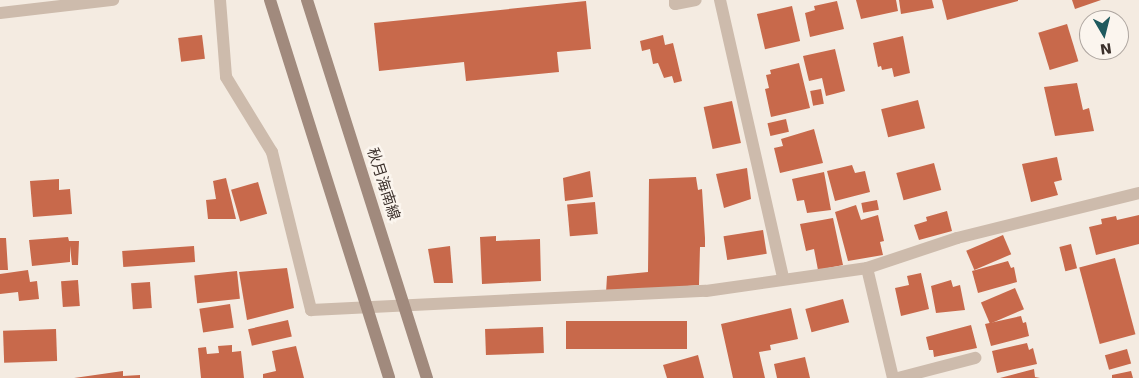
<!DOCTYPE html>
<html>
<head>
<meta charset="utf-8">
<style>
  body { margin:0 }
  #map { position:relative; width:1139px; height:378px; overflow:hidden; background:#f4ebe1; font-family:"DejaVu Sans","Noto Sans JP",sans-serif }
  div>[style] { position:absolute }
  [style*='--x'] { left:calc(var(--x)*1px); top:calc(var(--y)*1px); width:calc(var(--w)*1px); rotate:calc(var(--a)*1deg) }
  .building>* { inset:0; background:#c8694b; transform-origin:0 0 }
  .service>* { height:12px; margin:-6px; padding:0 6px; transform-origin:6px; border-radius:6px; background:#cdbbac }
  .minor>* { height:12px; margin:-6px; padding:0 6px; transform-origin:6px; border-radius:6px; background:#cdbbac }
  .secondary>* { height:12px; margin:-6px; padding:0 6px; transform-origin:6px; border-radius:6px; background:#a18a7d }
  span { translate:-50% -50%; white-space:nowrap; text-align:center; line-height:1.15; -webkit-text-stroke:5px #fbf5ee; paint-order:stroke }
  .street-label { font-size:15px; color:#3b302b }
  .north { position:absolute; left:1079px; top:10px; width:50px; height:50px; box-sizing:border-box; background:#fbf5ee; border:1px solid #aea6a0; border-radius:50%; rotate:172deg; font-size:14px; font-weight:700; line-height:20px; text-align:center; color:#3b302b }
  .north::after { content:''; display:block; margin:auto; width:18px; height:22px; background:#1f5a5e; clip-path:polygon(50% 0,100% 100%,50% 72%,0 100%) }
</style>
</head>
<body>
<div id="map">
  <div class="building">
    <i style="clip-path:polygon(856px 0,896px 0,898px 11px,861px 19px)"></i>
    <i style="clip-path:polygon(899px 0,932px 0,934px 8px,901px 14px)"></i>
    <i style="clip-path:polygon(942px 0,1018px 0,1018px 1px,947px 20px)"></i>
    <i style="clip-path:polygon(1072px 0,1101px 0,1075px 9px)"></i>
    <i style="clip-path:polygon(586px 1px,591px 49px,557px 52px,559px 72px,466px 81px,464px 62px,379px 71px,374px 23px)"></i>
    <i style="clip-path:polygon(837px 1px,844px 29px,810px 37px,805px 13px,815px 10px,814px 6px)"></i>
    <i style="left:792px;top:6px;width:36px;height:36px;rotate:77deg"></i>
    <i style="left:1067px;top:24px;width:39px;height:30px;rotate:73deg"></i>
    <i style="left:202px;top:35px;width:24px;height:24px;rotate:83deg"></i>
    <i style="clip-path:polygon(663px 35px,665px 45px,673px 43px,682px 81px,674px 83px,672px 76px,664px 78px,658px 63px,653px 64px,650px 49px,642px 51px,640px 41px)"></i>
    <i style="clip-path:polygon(903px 36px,910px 73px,894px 77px,892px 68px,882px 70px,881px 66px,878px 67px,873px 43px)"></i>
    <i style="clip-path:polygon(835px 49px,845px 91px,826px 96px,822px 78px,809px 81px,803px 56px)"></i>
    <i style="clip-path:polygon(799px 63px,810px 108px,771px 117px,765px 89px,769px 88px,766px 75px,771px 74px,770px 70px)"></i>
    <i style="clip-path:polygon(1077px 83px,1083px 110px,1089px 108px,1094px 131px,1055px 136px,1044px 87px)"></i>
    <i style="left:821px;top:89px;width:15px;height:11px;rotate:79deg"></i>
    <i style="left:918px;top:100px;width:29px;height:38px;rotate:76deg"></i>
    <i style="left:732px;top:101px;width:43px;height:29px;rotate:78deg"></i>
    <i style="left:786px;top:119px;width:13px;height:19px;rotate:77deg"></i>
    <i style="clip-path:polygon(814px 129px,823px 163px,780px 173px,774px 148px,783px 146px,781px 139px)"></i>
    <i style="clip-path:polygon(1057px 157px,1062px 180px,1054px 182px,1058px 195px,1031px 202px,1022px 164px)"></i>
    <i style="left:934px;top:163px;width:28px;height:39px;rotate:75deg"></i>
    <i style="clip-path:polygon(852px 165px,855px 173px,865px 171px,870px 192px,835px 201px,827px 171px)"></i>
    <i style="clip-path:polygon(747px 168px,751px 199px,724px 208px,716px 174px)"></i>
    <i style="clip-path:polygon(590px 171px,593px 197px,565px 201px,563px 178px)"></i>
    <i style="clip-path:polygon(824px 172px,831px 210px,807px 213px,804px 200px,797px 201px,792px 179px)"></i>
    <i style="clip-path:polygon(696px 177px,698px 190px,702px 189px,705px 238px,705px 247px,700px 247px,699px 285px,606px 293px,607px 276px,648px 272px,649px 179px)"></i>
    <i style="clip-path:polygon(226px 178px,236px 219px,208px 219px,206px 200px,216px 199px,213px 181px)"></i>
    <i style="clip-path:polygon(59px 179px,59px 190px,70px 189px,72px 214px,33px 217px,30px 181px)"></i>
    <i style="left:258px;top:182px;width:33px;height:28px;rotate:74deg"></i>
    <i style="left:877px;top:200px;width:10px;height:16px;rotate:79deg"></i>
    <i style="left:595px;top:202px;width:32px;height:28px;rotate:85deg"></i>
    <i style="clip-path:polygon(856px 205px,861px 220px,878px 215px,884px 241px,880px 242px,883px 255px,848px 261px,835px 212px)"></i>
    <i style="clip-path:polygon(947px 211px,952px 231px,919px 240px,914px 225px,927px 221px,926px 217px)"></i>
    <i style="clip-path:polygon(1139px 215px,1139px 244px,1096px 255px,1089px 227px,1102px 224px,1101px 219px,1116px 216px,1117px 220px)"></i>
    <i style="clip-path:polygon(833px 218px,843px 265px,818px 270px,814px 249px,806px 251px,800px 224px)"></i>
    <i style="left:763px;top:230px;width:24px;height:40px;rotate:81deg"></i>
    <i style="left:1003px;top:235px;width:21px;height:40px;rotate:67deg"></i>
    <i style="clip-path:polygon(496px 236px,496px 241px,540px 239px,541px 281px,482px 284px,480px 237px)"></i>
    <i style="clip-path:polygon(68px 237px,69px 241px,79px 241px,78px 265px,72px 265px,70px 246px,70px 262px,32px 266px,29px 240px)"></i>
    <i style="clip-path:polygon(0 238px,6px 238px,8px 270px,0 270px)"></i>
    <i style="left:1071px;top:244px;width:25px;height:12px;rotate:76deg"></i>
    <i style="left:194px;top:246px;width:16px;height:72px;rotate:86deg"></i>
    <i style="clip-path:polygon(450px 246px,453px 283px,434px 283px,428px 249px)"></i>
    <i style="left:1115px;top:258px;width:79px;height:37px;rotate:75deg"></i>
    <i style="clip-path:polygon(1008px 261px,1011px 268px,1014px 267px,1017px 282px,978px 293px,972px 271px)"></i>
    <i style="clip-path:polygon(287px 268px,294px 308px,247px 320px,239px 272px)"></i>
    <i style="clip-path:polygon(28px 270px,30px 282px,37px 281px,39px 299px,19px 301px,18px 292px,0 294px,0 274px)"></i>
    <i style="left:237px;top:271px;width:28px;height:43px;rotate:84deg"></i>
    <i style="clip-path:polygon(921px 273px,929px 309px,901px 316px,895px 288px,909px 285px,907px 276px)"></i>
    <i style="left:78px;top:280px;width:26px;height:17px;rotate:86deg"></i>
    <i style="clip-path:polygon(951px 280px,953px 287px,960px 285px,965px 310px,936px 313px,931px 286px)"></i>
    <i style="left:150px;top:282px;width:26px;height:19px;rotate:86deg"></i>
    <i style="left:1015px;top:288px;width:23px;height:37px;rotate:67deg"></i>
    <i style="left:843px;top:299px;width:24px;height:39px;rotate:75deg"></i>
    <i style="left:230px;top:304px;width:24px;height:31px;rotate:81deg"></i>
    <i style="clip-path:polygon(791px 308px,798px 339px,770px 345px,771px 350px,759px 352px,765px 378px,733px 378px,721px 324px)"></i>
    <i style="clip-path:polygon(1021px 316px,1023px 323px,1026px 322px,1029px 336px,991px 346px,985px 324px)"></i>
    <i style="left:288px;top:320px;width:17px;height:41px;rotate:77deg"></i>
    <i style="left:687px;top:321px;width:28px;height:121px;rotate:90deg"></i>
    <i style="clip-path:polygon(971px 325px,977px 348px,934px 357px,933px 350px,929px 350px,926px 337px)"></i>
    <i style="left:543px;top:327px;width:26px;height:58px;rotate:88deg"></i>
    <i style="left:56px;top:329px;width:32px;height:53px;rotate:88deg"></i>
    <i style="clip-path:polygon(1027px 343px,1029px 350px,1033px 348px,1037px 364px,997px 373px,992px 351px)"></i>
    <i style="clip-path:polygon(232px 345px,232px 352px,241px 351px,244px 378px,201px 378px,198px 348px,206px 347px,207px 354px,219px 353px,218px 346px)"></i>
    <i style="clip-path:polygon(296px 346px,304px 378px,263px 378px,263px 374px,276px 371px,272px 351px)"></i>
    <i style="left:1127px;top:349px;width:15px;height:23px;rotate:74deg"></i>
    <i style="clip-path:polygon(698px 355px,704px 378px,667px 378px,663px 365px)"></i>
    <i style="clip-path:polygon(805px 357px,810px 378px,777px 378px,774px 364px)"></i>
    <i style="clip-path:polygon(1034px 369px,1035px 377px,1040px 378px,1000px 378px)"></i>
    <i style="clip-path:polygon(123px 371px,123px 376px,140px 375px,140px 378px,74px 378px)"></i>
    <i style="clip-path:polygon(1131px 371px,1133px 378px,1112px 378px,1112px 375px)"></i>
  </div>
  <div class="service">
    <i style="--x:898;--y:378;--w:80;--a:-14.6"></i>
  </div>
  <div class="minor">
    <i style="--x:220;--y:0;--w:77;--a:85.5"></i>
    <i style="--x:226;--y:77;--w:88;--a:58.5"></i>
    <i style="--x:272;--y:152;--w:163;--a:76.1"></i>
    <i style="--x:311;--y:310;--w:395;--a:-2.8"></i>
    <i style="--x:706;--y:291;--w:163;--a:-8.1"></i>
    <i style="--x:867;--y:268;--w:95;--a:-18.4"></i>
    <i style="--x:957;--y:238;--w:187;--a:-13.9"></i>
    <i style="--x:675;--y:0;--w:4;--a:90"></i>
    <i style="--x:675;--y:4;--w:21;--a:-11"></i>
    <i style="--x:720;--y:0;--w:285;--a:77.2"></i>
    <i style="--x:0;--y:13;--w:114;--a:-6.6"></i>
    <i style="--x:867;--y:268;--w:113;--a:76.7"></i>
  </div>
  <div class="secondary">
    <i style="--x:270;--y:0;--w:396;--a:72.5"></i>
    <i style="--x:307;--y:0;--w:397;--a:72.4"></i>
  </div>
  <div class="street-label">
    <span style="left:383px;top:184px;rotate:72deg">秋月海南線</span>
  </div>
  <div class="north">N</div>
</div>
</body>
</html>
